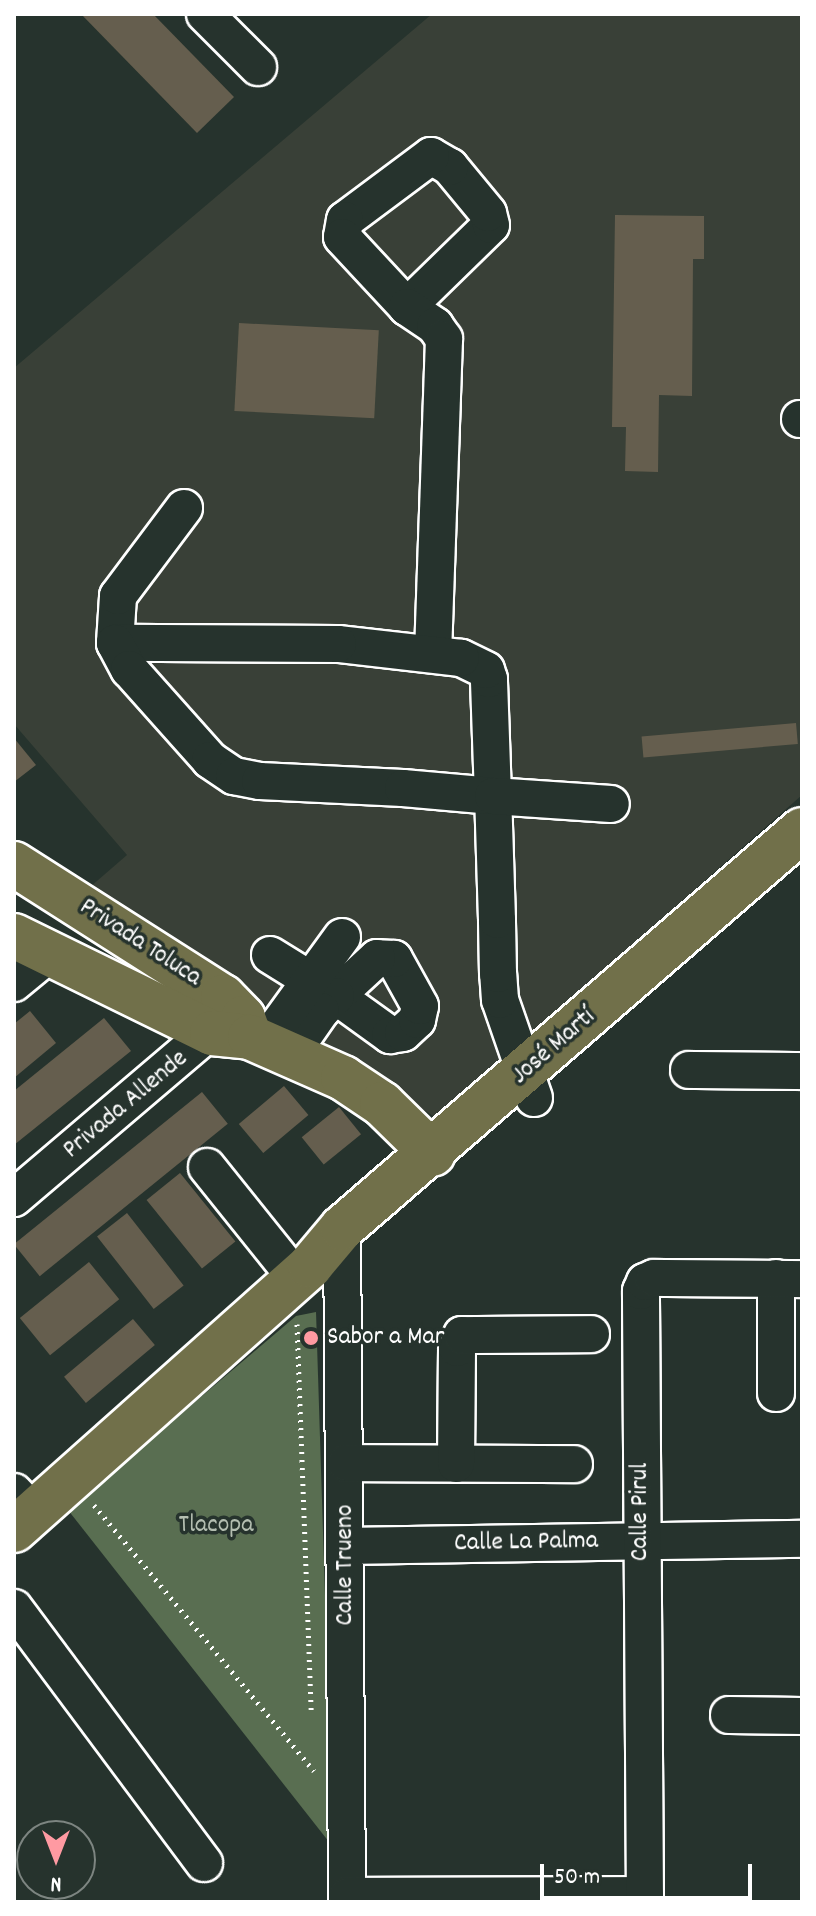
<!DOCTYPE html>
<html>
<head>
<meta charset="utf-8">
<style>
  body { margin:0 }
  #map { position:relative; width:816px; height:1916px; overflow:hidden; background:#26332d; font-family:Dekko,sans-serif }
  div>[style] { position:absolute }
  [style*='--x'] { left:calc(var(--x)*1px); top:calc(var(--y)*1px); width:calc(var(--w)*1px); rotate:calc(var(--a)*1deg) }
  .built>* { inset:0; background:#394037 }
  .green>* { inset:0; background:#596e51 }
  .building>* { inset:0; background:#655e4e; transform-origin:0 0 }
  .path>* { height:5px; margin-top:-2.5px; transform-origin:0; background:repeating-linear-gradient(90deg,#fff 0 2px,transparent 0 8px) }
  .roads { filter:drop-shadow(2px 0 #fff) drop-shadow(-2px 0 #fff) drop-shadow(0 2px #fff) drop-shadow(0 -2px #fff) }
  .minor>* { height:36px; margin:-18px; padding:0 18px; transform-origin:18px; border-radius:18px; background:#26332d }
  .major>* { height:44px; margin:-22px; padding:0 22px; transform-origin:22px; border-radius:22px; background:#71704a }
  .dots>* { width:22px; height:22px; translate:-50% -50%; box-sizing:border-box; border:4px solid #26332d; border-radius:50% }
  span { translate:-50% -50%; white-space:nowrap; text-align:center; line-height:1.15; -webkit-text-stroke:7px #26332d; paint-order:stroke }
  .street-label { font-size:26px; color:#fff }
  .poi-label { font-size:26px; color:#fff }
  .left { translate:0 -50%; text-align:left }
  .park-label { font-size:26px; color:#b4beb1 }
  .frame { position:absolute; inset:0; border:16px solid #fff; pointer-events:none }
  .north { position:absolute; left:16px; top:1820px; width:80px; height:80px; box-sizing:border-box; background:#26332d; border:2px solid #7d8581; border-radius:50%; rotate:180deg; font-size:22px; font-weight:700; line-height:32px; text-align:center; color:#fff }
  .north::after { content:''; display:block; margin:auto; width:28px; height:36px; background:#ff9aa2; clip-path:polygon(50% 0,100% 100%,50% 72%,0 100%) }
  .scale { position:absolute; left:540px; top:1864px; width:212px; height:36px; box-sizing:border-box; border:4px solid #fff; border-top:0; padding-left:10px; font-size:24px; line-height:28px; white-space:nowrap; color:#fff; -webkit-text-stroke:6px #26332d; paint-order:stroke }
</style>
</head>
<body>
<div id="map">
  <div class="built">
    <i style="clip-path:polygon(432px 14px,802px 14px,802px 795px,436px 1118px,90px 887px,127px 855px,14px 724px,14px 368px)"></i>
  </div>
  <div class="green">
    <i style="clip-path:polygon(316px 1312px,333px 1847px,68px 1510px,296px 1316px)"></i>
  </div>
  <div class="building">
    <i style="clip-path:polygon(81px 14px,153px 14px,234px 97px,197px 133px)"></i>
    <i style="clip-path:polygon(615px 215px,704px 216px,704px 259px,693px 259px,692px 396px,659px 395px,658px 472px,625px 471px,626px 427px,612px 427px)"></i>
    <i style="left:239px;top:323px;width:140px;height:88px;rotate:3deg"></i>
    <i style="left:796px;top:723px;width:21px;height:155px;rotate:85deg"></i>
    <i style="clip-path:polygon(14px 738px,36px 765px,14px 782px)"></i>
    <i style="clip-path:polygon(30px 1011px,56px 1043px,14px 1078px,14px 1024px)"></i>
    <i style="clip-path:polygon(104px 1018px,131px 1051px,14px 1145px,14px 1091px)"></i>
    <i style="left:284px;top:1086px;width:38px;height:59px;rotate:50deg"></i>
    <i style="left:202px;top:1092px;width:41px;height:242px;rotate:51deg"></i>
    <i style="left:339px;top:1107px;width:35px;height:48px;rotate:51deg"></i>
    <i style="left:180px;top:1173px;width:88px;height:43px;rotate:51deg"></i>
    <i style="left:127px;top:1213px;width:92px;height:38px;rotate:52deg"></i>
    <i style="left:89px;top:1262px;width:48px;height:89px;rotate:51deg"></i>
    <i style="left:133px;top:1319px;width:34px;height:90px;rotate:50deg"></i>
  </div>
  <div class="path">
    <i style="--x:297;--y:1324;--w:388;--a:87.9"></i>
    <i style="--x:94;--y:1505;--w:345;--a:50.4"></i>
  </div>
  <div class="roads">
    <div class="minor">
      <i style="--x:205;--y:14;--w:75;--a:45"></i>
      <i style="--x:407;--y:307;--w:117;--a:-44.3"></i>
      <i style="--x:491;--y:225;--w:12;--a:-104"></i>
      <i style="--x:488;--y:213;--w:60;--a:-129.6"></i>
      <i style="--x:450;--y:167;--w:22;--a:-150"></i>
      <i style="--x:431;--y:156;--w:107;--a:143.3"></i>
      <i style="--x:345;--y:220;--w:17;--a:100"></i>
      <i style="--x:342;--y:237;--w:96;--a:47.1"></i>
      <i style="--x:407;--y:307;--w:34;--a:34"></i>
      <i style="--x:435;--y:326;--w:16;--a:55"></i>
      <i style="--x:444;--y:339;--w:314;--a:92"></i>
      <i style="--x:800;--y:419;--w:2;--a:0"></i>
      <i style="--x:115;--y:643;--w:47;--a:-86.3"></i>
      <i style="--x:118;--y:596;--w:110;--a:-53.1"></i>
      <i style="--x:270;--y:955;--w:78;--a:31.8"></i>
      <i style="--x:336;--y:996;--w:67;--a:35.8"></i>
      <i style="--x:390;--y:1035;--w:13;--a:-9"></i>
      <i style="--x:403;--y:1033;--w:19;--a:-43"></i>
      <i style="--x:417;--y:1020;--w:14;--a:-78"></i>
      <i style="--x:420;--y:1006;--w:54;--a:-119"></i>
      <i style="--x:394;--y:959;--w:17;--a:-177"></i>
      <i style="--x:377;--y:958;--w:56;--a:137.2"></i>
      <i style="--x:336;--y:996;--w:21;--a:135"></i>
      <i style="--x:321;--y:1011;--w:52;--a:124.9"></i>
      <i style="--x:14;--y:983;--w:45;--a:-39.6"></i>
      <i style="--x:265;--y:1043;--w:131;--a:-54"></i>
      <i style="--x:689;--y:1070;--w:113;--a:0.5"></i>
      <i style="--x:534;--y:1098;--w:104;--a:-109.1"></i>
      <i style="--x:500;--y:1000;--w:26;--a:-94"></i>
      <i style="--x:498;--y:974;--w:54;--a:-91.1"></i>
      <i style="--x:497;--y:920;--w:124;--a:-91.8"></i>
      <i style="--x:493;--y:796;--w:117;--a:-92"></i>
      <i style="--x:489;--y:679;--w:9;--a:-108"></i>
      <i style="--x:486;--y:670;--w:28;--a:-154"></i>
      <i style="--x:461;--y:658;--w:124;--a:-173.5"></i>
      <i style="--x:338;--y:644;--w:223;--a:-179.7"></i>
      <i style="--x:115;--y:643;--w:30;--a:62"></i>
      <i style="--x:129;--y:669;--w:122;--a:48.3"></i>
      <i style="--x:210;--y:760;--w:29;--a:34"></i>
      <i style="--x:234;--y:776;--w:26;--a:11"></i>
      <i style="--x:260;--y:781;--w:143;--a:2.8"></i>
      <i style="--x:403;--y:788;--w:90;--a:5.1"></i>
      <i style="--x:493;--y:796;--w:118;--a:3.9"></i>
      <i style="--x:207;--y:1167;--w:142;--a:51.3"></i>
      <i style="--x:14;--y:1198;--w:282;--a:-40.4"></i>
      <i style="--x:342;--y:1228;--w:674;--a:89.57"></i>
      <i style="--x:776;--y:1393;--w:115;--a:-90"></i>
      <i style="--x:346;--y:1463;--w:228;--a:0.3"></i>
      <i style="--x:456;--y:1464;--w:116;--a:-89.5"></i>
      <i style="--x:457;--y:1348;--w:14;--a:-69"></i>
      <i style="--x:462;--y:1335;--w:129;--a:-0.4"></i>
      <i style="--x:14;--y:1492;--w:29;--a:46"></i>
      <i style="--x:346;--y:1546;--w:456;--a:-0.9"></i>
      <i style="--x:14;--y:1608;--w:318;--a:53.3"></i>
      <i style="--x:729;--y:1715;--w:73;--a:0.8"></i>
      <i style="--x:347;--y:1896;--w:298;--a:-0.2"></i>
      <i style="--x:645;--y:1902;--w:611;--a:-90.38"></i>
      <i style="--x:641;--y:1291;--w:10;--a:-66"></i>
      <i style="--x:645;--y:1282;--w:10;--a:-24"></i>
      <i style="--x:654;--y:1278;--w:148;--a:0.4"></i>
    </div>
    <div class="major">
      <i style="--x:14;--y:864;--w:248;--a:32.5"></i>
      <i style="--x:223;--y:997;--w:29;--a:46"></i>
      <i style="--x:243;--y:1018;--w:20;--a:70"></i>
      <i style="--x:14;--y:936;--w:220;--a:26.1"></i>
      <i style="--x:212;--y:1033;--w:38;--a:6"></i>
      <i style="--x:250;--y:1037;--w:102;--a:23.8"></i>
      <i style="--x:343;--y:1078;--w:47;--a:33.7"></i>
      <i style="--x:382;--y:1104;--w:71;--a:44.4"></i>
      <i style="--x:14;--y:1530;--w:397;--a:-41.7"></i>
      <i style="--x:310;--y:1266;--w:50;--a:-49.9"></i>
      <i style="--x:342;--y:1228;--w:608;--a:-40.87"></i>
    </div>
  </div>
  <div class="dots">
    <i style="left:311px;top:1338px;background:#ff9aa2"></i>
  </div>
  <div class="street-label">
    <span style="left:140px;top:943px;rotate:33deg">Privada Toluca</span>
    <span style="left:554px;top:1047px;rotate:-41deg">José Martí</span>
    <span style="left:126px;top:1105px;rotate:-40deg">Privada Allende</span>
    <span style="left:641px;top:1512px;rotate:-90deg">Calle Pirul</span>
    <span style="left:526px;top:1543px;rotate:-1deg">Calle La Palma</span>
    <span style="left:346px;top:1565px;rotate:-90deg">Calle Trueno</span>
  </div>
  <div class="poi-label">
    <span class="left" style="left:327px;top:1338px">Sabor a Mar</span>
  </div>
  <div class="park-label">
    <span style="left:216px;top:1526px">Tlacopa</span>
  </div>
  <div class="frame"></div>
  <div class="north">N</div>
  <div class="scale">50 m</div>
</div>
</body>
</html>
